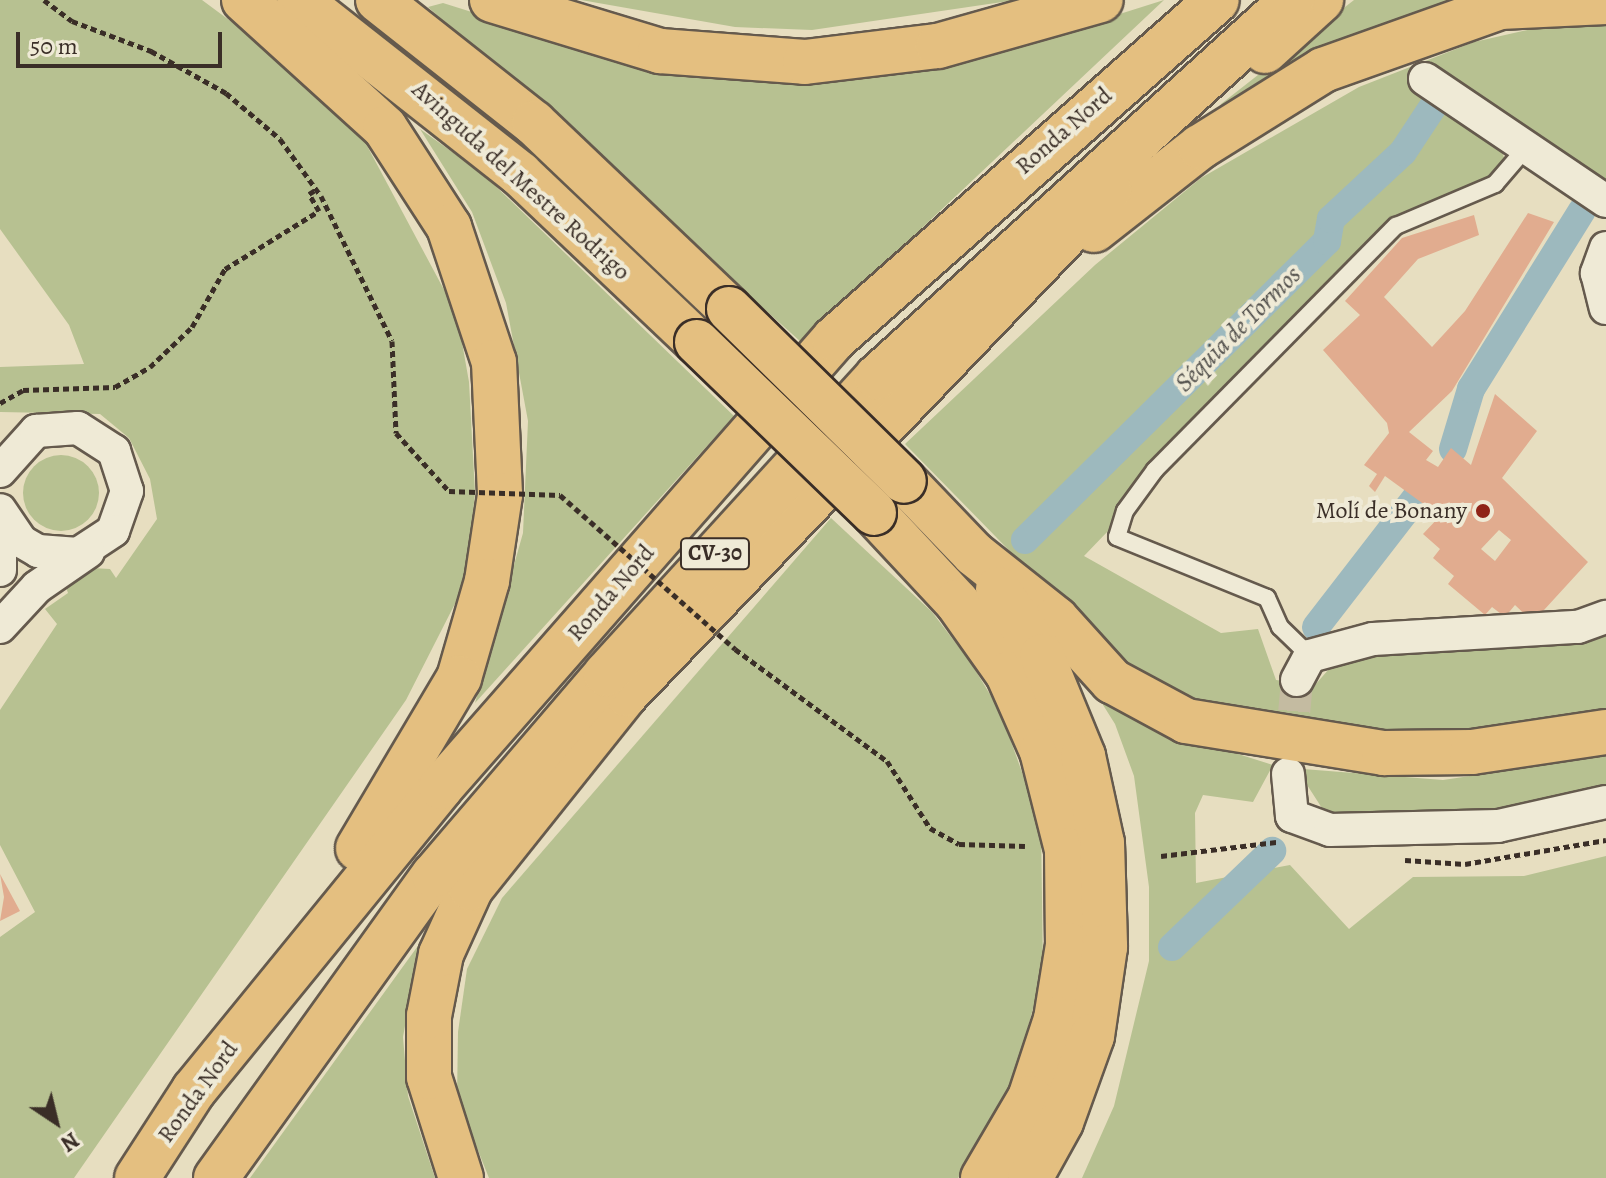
<!DOCTYPE html>
<html>
<head>
<meta charset="utf-8">
<style>
  body { margin:0 }
  #map { position:relative; width:1606px; height:1178px; overflow:hidden; background:#e7dec0; font-family:Alegreya,serif }
  div>[style] { position:absolute }
  [style*='--x'] { left:calc(var(--x)*1px); top:calc(var(--y)*1px); width:calc(var(--w)*1px); rotate:calc(var(--a)*1deg) }
  .green>* { inset:0; background:#b7c191 }
  .round { border-radius:50% }
  .canal>* { height:28px; margin:-14px; padding:0 14px; transform-origin:14px; border-radius:14px; background:#9db9be }
  .building>* { inset:0; background:#e1ac8f }
  .street-tunnel>* { height:32px; margin-top:-16px; transform-origin:0; background:repeating-linear-gradient(90deg,#c4bba1 0 32px,transparent 0 48px) }
  .path>* { height:5px; margin-top:-2.5px; transform-origin:0; background:repeating-linear-gradient(90deg,#3a2e27 0 6px,transparent 0 10px) }
  .roads { filter:drop-shadow(2px 0 #655a4d) drop-shadow(-2px 0 #655a4d) drop-shadow(0 2px #655a4d) drop-shadow(0 -2px #655a4d) }
  .lane>* { height:16px; margin:-8px; padding:0 8px; transform-origin:8px; border-radius:8px; background:#efead6 }
  .street>* { height:32px; margin:-16px; padding:0 16px; transform-origin:16px; border-radius:16px; background:#efead6 }
  .primary>* { height:44px; margin:-22px; padding:0 22px; transform-origin:22px; border-radius:22px; background:#e4bf80 }
  .highway>* { height:44px; margin:-22px; padding:0 22px; transform-origin:22px; border-radius:22px; background:#e4bf80 }
  .path-bridge>* { height:5px; margin-top:-2.5px; transform-origin:0; background:repeating-linear-gradient(90deg,#3a2e27 0 6px,transparent 0 10px) }
  .bridges { filter:drop-shadow(2px 0 #3a2e27) drop-shadow(-2px 0 #3a2e27) drop-shadow(0 2px #3a2e27) drop-shadow(0 -2px #3a2e27) }
  .primary-bridge>* { height:44px; margin:-22px; padding:0 22px; transform-origin:22px; border-radius:22px; background:#e4bf80 }
  .dots>* { width:22px; height:22px; translate:-50% -50%; box-sizing:border-box; border:4px solid #efead6; border-radius:50% }
  span { translate:-50% -50%; white-space:nowrap; text-align:center; line-height:1.15; -webkit-text-stroke:8px #efead6; paint-order:stroke }
  .shield-label span { padding:2px 6px; background:#efead6; border:2px solid; border-radius:6px; -webkit-text-stroke-width:0 }
  .shield-label { font-size:22px; color:#3a2e27; font-weight:700 }
  .street-label { font-size:24px; color:#3a2e27 }
  .poi-label { font-size:24px; color:#3a2e27 }
  .right { translate:-100% -50%; text-align:right }
  .water-label { font-size:26px; color:#53514d; font-style:italic }
  .north { position:absolute; left:16px; top:1082px; width:80px; height:80px; -webkit-text-stroke:6px #efead6; paint-order:stroke; rotate:145deg; font-size:22px; font-weight:700; line-height:32px; text-align:center; color:#3a2e27 }
  .north::after { content:''; display:block; margin:auto; width:28px; height:36px; background:#3a2e27; clip-path:polygon(50% 0,100% 100%,50% 72%,0 100%) }
  .scale { position:absolute; left:16px; top:32px; width:206px; height:36px; box-sizing:border-box; border:4px solid #3a2e27; border-top:0; padding-left:10px; font-size:24px; line-height:28px; white-space:nowrap; color:#3a2e27; -webkit-text-stroke:6px #efead6; paint-order:stroke }
</style>
</head>
<body>
<div id="map">
  <div class="green">
    <i style="clip-path:polygon(0 0,202px 0,272px 52px,365px 142px,457px 314px,469px 382px,475px 493px,466px 582px,406px 700px,74px 1178px,0 1178px,0 937px,35px 912px,0 845px,0 710px,57px 624px,45px 609px,68px 593px,64px 581px,92px 568px,110px 569px,116px 578px,157px 519px,150px 479px,129px 438px,100px 414px,0 412px,0 367px,84px 364px,69px 325px,0 229px)"></i>
    <i style="clip-path:polygon(581px 0,1016px 0,812px 30px,735px 27px)"></i>
    <i style="clip-path:polygon(1164px 0,801px 342px,428px 7px,443px 3px,624px 60px,1028px 43px)"></i>
    <i style="clip-path:polygon(1354px 0,1485px 0,1219px 109px,1221px 104px)"></i>
    <i style="clip-path:polygon(1581px 18px,1606px 18px,1606px 189px,1500px 147px,1505px 160px,1482px 184px,1423px 203px,1084px 556px,1221px 633px,1258px 629px,1276px 680px,1315px 685px,1336px 661px,1606px 616px,1606px 716px,1455px 742px,1256px 721px,1141px 685px,905px 444px,1095px 265px,1201px 178px,1359px 87px,1474px 42px)"></i>
    <i style="clip-path:polygon(420px 129px,483px 174px,734px 416px,475px 703px,523px 533px,528px 421px,506px 303px,472px 212px)"></i>
    <i class="round" style="left:23px;top:455px;width:76px;height:76px"></i>
    <i style="clip-path:polygon(831px 518px,932px 612px,971px 663px,1000px 711px,1041px 825px,1043px 972px,1016px 1071px,988px 1131px,958px 1178px,489px 1178px,457px 1098px,458px 1032px,467px 969px,502px 898px)"></i>
    <i style="clip-path:polygon(1088px 681px,1146px 725px,1273px 765px,1253px 802px,1203px 795px,1195px 813px,1196px 883px,1290px 865px,1349px 929px,1413px 877px,1524px 876px,1606px 856px,1606px 1178px,1082px 1178px,1114px 1106px,1149px 961px,1149px 887px,1134px 776px,1115px 724px)"></i>
    <i style="clip-path:polygon(1606px 756px,1606px 788px,1521px 808px,1387px 822px,1327px 816px,1302px 777px,1303px 769px,1443px 780px)"></i>
    <i style="clip-path:polygon(420px 943px,403px 1037px,408px 1096px,435px 1178px,250px 1178px)"></i>
  </div>
  <div class="canal">
    <i style="--x:1453;--y:449;--w:63;--a:-73.3"></i>
    <i style="--x:1471;--y:389;--w:210;--a:-58.1"></i>
    <i style="--x:1025;--y:540;--w:425;--a:-44.7"></i>
    <i style="--x:1327;--y:241;--w:22;--a:-80"></i>
    <i style="--x:1331;--y:219;--w:98;--a:-42.9"></i>
    <i style="--x:1403;--y:152;--w:53;--a:-56.6"></i>
    <i style="--x:1316;--y:627;--w:162;--a:-52.3"></i>
    <i style="--x:1172;--y:947;--w:139;--a:-43.8"></i>
  </div>
  <div class="building">
    <i style="clip-path:polygon(evenodd,1528px 213px,1554px 222px,1452px 391px,1409px 432px,1433px 451px,1426px 460px,1438px 467px,1451px 448px,1471px 465px,1495px 394px,1537px 431px,1502px 478px,1588px 562px,1533px 622px,1515px 605px,1505px 617px,1492px 607px,1485px 615px,1448px 584px,1454px 576px,1433px 558px,1440px 549px,1423px 534px,1440px 516px,1385px 476px,1375px 492px,1369px 486px,1377px 474px,1364px 465px,1389px 433px,1387px 423px,1323px 350px,1360px 315px,1345px 301px,1402px 238px,1474px 215px,1479px 235px,1418px 259px,1384px 297px,1432px 347px,1465px 311px,1528px 213px,1499px 530px,1511px 540px,1495px 561px,1481px 549px,1499px 530px)"></i>
    <i style="clip-path:polygon(0 874px,20px 911px,0 921px,4px 897px)"></i>
  </div>
  <div class="street-tunnel">
    <i style="--x:1290;--y:759;--w:79;--a:-84.9"></i>
  </div>
  <div class="path">
    <i style="--x:44;--y:0;--w:35;--a:37"></i>
    <i style="--x:72;--y:21;--w:85;--a:20.8"></i>
    <i style="--x:151;--y:51;--w:86;--a:29.2"></i>
    <i style="--x:226;--y:93;--w:71;--a:40.4"></i>
    <i style="--x:280;--y:139;--w:70;--a:54.3"></i>
    <i style="--x:0;--y:403;--w:26;--a:-29"></i>
    <i style="--x:23;--y:390;--w:92;--a:-1.9"></i>
    <i style="--x:115;--y:387;--w:40;--a:-29.7"></i>
    <i style="--x:150;--y:367;--w:58;--a:-43.6"></i>
    <i style="--x:192;--y:327;--w:67;--a:-60.4"></i>
    <i style="--x:225;--y:269;--w:110;--a:-31.7"></i>
    <i style="--x:319;--y:211;--w:20;--a:-120"></i>
    <i style="--x:309;--y:194;--w:9;--a:-32"></i>
    <i style="--x:735;--y:649;--w:189;--a:36.4"></i>
    <i style="--x:887;--y:761;--w:80;--a:57.3"></i>
    <i style="--x:930;--y:828;--w:33;--a:29"></i>
    <i style="--x:959;--y:844;--w:66;--a:1.7"></i>
    <i style="--x:1161;--y:856;--w:116;--a:-6.9"></i>
    <i style="--x:1405;--y:860;--w:60;--a:3.8"></i>
    <i style="--x:1465;--y:864;--w:143;--a:-9.7"></i>
  </div>
  <div class="roads">
    <div class="lane">
      <i style="--x:1310;--y:656;--w:42;--a:-136"></i>
      <i style="--x:1280;--y:627;--w:32;--a:-114"></i>
      <i style="--x:1267;--y:598;--w:162;--a:-157.9"></i>
      <i style="--x:1117;--y:537;--w:27;--a:-73"></i>
      <i style="--x:1125;--y:511;--w:51;--a:-53.8"></i>
      <i style="--x:1155;--y:470;--w:343;--a:-45.4"></i>
      <i style="--x:1396;--y:226;--w:108;--a:-23"></i>
      <i style="--x:1495;--y:184;--w:48;--a:-49.3"></i>
    </div>
    <div class="street">
      <i style="--x:1425;--y:79;--w:218;--a:34"></i>
      <i style="--x:1606;--y:248;--w:27;--a:110"></i>
      <i style="--x:1597;--y:273;--w:36;--a:76"></i>
      <i style="--x:0;--y:471;--w:54;--a:-48"></i>
      <i style="--x:36;--y:431;--w:42;--a:-4.1"></i>
      <i style="--x:78;--y:428;--w:43;--a:32.6"></i>
      <i style="--x:114;--y:451;--w:42;--a:72"></i>
      <i style="--x:127;--y:491;--w:42;--a:109.3"></i>
      <i style="--x:113;--y:531;--w:42;--a:146.7"></i>
      <i style="--x:78;--y:554;--w:40;--a:-175.7"></i>
      <i style="--x:38;--y:551;--w:20;--a:-150"></i>
      <i style="--x:21;--y:541;--w:37;--a:-124"></i>
      <i style="--x:0;--y:515;--w:55;--a:90"></i>
      <i style="--x:0;--y:627;--w:54;--a:-47.2"></i>
      <i style="--x:37;--y:587;--w:62;--a:-34.5"></i>
      <i style="--x:1297;--y:680;--w:27;--a:-62"></i>
      <i style="--x:1310;--y:656;--w:65;--a:-15.1"></i>
      <i style="--x:1373;--y:639;--w:205;--a:-3.4"></i>
      <i style="--x:1578;--y:627;--w:30;--a:-20"></i>
      <i style="--x:1288;--y:774;--w:42;--a:84.6"></i>
      <i style="--x:1292;--y:816;--w:40;--a:20.2"></i>
      <i style="--x:1330;--y:830;--w:168;--a:-1.4"></i>
      <i style="--x:1498;--y:826;--w:111;--a:-12.5"></i>
    </div>
    <div class="primary">
      <i style="--x:299;--y:0;--w:281;--a:38.2"></i>
      <i style="--x:520;--y:174;--w:244;--a:43.5"></i>
      <i style="--x:378;--y:0;--w:199;--a:38.3"></i>
      <i style="--x:534;--y:123;--w:269;--a:43.6"></i>
      <i style="--x:1265;--y:51;--w:76;--a:-42.3"></i>
      <i style="--x:1094;--y:230;--w:135;--a:-38.1"></i>
      <i style="--x:1200;--y:147;--w:145;--a:-32"></i>
      <i style="--x:1323;--y:70;--w:188;--a:-19.6"></i>
      <i style="--x:1500;--y:7;--w:106;--a:-2.7"></i>
      <i style="--x:904;--y:481;--w:101;--a:46.2"></i>
      <i style="--x:974;--y:554;--w:105;--a:38.4"></i>
      <i style="--x:1056;--y:619;--w:84;--a:47.9"></i>
      <i style="--x:1112;--y:681;--w:84;--a:28.4"></i>
      <i style="--x:1186;--y:721;--w:201;--a:9.2"></i>
      <i style="--x:1384;--y:753;--w:88;--a:-0.7"></i>
      <i style="--x:1472;--y:752;--w:135;--a:-8.5"></i>
      <i style="--x:874;--y:513;--w:122;--a:47"></i>
      <i style="--x:957;--y:602;--w:88;--a:54.7"></i>
      <i style="--x:1008;--y:674;--w:84;--a:66.2"></i>
      <i style="--x:1042;--y:751;--w:102;--a:75.8"></i>
      <i style="--x:1067;--y:850;--w:95;--a:89.4"></i>
      <i style="--x:1068;--y:945;--w:75;--a:99.2"></i>
      <i style="--x:1056;--y:1019;--w:83;--a:108.2"></i>
      <i style="--x:1030;--y:1098;--w:93;--a:120.4"></i>
      <i style="--x:998;--y:589;--w:80;--a:56.7"></i>
      <i style="--x:1042;--y:656;--w:108;--a:67.7"></i>
      <i style="--x:1083;--y:756;--w:89;--a:77.7"></i>
      <i style="--x:1102;--y:843;--w:104;--a:88.3"></i>
      <i style="--x:1105;--y:947;--w:90;--a:98.3"></i>
      <i style="--x:1092;--y:1036;--w:91;--a:109.8"></i>
      <i style="--x:1061;--y:1122;--w:64;--a:119"></i>
      <i style="--x:461;--y:1178;--w:106;--a:-107.6"></i>
      <i style="--x:429;--y:1077;--w:61;--a:-90"></i>
      <i style="--x:429;--y:1016;--w:63;--a:-79"></i>
      <i style="--x:441;--y:954;--w:72;--a:-65.6"></i>
      <i style="--x:471;--y:888;--w:248;--a:-51.4"></i>
      <i style="--x:626;--y:694;--w:698;--a:-46.22"></i>
    </div>
    <div class="highway">
      <i style="--x:244;--y:0;--w:190;--a:42.2"></i>
      <i style="--x:385;--y:128;--w:118;--a:57.1"></i>
      <i style="--x:449;--y:227;--w:142;--a:71.6"></i>
      <i style="--x:494;--y:362;--w:133;--a:87.4"></i>
      <i style="--x:500;--y:495;--w:87;--a:98.6"></i>
      <i style="--x:487;--y:581;--w:101;--a:106.1"></i>
      <i style="--x:459;--y:678;--w:198;--a:120.7"></i>
      <i style="--x:492;--y:0;--w:176;--a:16.9"></i>
      <i style="--x:660;--y:51;--w:145;--a:4.3"></i>
      <i style="--x:805;--y:62;--w:134;--a:-6.9"></i>
      <i style="--x:938;--y:46;--w:169;--a:-15.8"></i>
      <i style="--x:137;--y:1178;--w:105;--a:-57.1"></i>
      <i style="--x:194;--y:1090;--w:391;--a:-50.8"></i>
      <i style="--x:441;--y:787;--w:596;--a:-48.74"></i>
      <i style="--x:834;--y:339;--w:511;--a:-41.51"></i>
      <i style="--x:216;--y:1178;--w:373;--a:-54.3"></i>
      <i style="--x:434;--y:875;--w:265;--a:-49.4"></i>
      <i style="--x:606;--y:674;--w:402;--a:-47.6"></i>
      <i style="--x:877;--y:377;--w:561;--a:-42.25"></i>
    </div>
  </div>
  <div class="path-bridge">
    <i style="--x:321;--y:196;--w:161;--a:63.9"></i>
    <i style="--x:392;--y:341;--w:92;--a:87.5"></i>
    <i style="--x:396;--y:433;--w:79;--a:47.6"></i>
    <i style="--x:449;--y:491;--w:111;--a:2.1"></i>
    <i style="--x:560;--y:495;--w:233;--a:41.3"></i>
  </div>
  <div class="bridges">
    <div class="primary-bridge">
      <i style="--x:729;--y:309;--w:245;--a:44.5"></i>
      <i style="--x:697;--y:342;--w:246;--a:44"></i>
    </div>
  </div>
  <div class="dots">
    <i style="left:1483px;top:511px;background:#8f2418"></i>
  </div>
  <div class="shield-label">
    <span style="left:715px;top:554px">CV-30</span>
  </div>
  <div class="street-label">
    <span style="left:1064px;top:131px;rotate:-41deg">Ronda Nord</span>
    <span style="left:521px;top:181px;rotate:42deg">Avinguda del Mestre Rodrigo</span>
    <span style="left:611px;top:593px;rotate:-49deg">Ronda Nord</span>
    <span style="left:198px;top:1092px;rotate:-54deg">Ronda Nord</span>
  </div>
  <div class="poi-label">
    <span class="right" style="left:1467px;top:511px">Molí de Bonany</span>
  </div>
  <div class="water-label">
    <span style="left:1238px;top:329px;rotate:-45deg">Séquia de Tormos</span>
  </div>
  <div class="north">N</div>
  <div class="scale">50 m</div>
</div>
</body>
</html>
